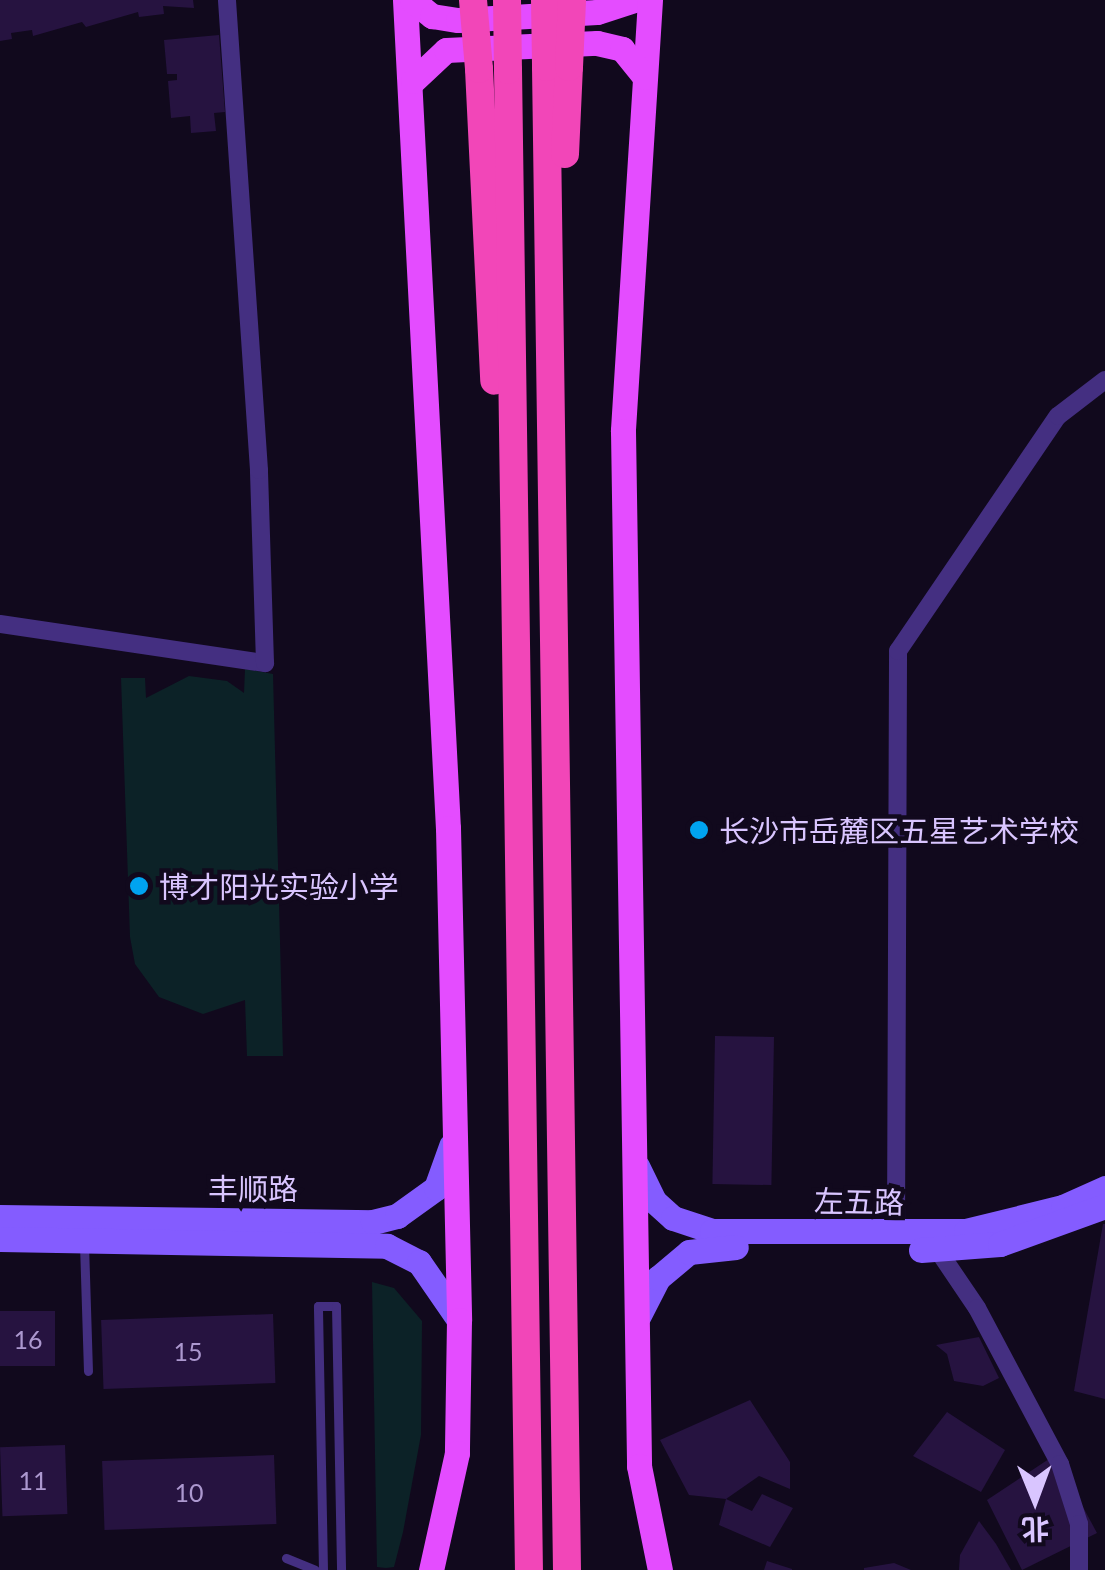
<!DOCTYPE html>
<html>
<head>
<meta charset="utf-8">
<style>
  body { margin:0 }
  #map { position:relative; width:1105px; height:1570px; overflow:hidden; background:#11091d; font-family:Lato,"Noto Sans SC",sans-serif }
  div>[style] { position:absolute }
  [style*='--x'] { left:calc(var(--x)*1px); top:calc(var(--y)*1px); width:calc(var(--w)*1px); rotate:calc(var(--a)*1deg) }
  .green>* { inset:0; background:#0c2227 }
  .building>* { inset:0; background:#261340; transform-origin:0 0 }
  .service>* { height:9px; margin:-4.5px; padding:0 4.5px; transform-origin:4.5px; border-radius:4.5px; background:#442f81 }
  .minor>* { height:18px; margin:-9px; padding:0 9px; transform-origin:9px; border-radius:9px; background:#442f81 }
  .secondary>* { height:25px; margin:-12.5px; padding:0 12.5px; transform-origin:12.5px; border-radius:12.5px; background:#845cff }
  .primary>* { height:25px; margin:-12.5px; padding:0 12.5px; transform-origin:12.5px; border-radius:12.5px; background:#e44cff }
  .trunk>* { height:28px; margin:-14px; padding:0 14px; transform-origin:14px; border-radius:14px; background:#f246b8 }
  .trunk-bridge>* { height:28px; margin:-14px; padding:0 14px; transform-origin:14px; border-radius:14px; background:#f246b8 }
  .dots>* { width:28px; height:28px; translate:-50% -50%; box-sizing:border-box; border:5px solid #11091d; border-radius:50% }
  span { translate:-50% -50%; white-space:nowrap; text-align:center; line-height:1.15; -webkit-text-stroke:9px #11091d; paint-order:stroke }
  .number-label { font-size:25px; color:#ac98cf }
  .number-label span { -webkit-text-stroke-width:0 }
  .poi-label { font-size:30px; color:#d9c5ff }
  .left { translate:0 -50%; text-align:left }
  .street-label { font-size:30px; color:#d9c5ff }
  .north { position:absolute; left:985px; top:1450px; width:100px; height:100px; -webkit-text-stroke:8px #11091d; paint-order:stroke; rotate:179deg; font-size:28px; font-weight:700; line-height:40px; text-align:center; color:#d9c5ff }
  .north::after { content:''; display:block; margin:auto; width:35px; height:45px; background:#d9c5ff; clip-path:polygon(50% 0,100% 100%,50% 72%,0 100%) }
</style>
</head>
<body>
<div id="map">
  <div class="green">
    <i style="clip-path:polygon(245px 669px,273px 674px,283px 1056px,247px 1056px,245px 1000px,203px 1014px,159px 997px,135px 964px,130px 937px,121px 678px,145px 678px,146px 698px,189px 676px,227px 681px,244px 693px)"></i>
    <i style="clip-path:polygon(372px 1282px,394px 1288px,422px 1321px,421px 1435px,403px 1532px,394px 1567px,386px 1568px,377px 1567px)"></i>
  </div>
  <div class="building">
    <i style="clip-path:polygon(0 0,193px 0,194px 8px,163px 6px,164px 14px,139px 17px,138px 12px,86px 27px,82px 22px,33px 36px,32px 30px,11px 33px,12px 39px,0 41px)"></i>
    <i style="clip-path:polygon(219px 35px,225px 112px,214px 113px,216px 131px,191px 133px,190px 116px,171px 118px,168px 81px,177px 80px,177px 74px,167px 74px,164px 40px)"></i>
    <i style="left:715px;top:1036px;width:59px;height:148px;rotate:1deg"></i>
    <i style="clip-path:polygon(1103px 1224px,1105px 1224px,1105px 1399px,1074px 1391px)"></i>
    <i style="left:0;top:1311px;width:55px;height:55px"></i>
    <i style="left:273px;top:1314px;width:69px;height:172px;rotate:88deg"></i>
    <i style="clip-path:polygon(979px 1337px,999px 1378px,983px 1386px,954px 1381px,947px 1354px,936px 1345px)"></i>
    <i style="clip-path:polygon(750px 1400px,790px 1462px,790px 1489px,759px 1476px,726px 1499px,752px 1511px,762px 1494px,793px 1508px,770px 1547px,719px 1525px,726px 1499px,689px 1495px,660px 1440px)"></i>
    <i style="clip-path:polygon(947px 1412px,1005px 1450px,981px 1492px,913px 1456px)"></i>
    <i style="left:65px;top:1445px;width:69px;height:65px;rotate:88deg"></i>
    <i style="left:274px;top:1455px;width:69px;height:172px;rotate:88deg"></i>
    <i style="clip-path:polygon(1055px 1455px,1097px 1533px,1022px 1570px,987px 1500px)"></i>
    <i style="clip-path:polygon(979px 1521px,996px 1544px,1011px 1570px,959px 1570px,960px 1555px)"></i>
    <i style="clip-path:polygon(767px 1561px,792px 1569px,792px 1570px,764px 1570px)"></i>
    <i style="clip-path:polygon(894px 1563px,911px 1570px,864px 1570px,864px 1568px)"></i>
  </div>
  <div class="service">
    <i style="--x:84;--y:1244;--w:127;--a:88.2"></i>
    <i style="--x:286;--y:1558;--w:31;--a:22"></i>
    <i style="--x:323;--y:1570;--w:264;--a:-91.1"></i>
    <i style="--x:318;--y:1306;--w:18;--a:0"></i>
    <i style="--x:336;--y:1306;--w:264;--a:88.9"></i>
  </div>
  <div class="minor">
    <i style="--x:0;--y:624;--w:268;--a:8.4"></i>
    <i style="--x:265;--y:663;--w:193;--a:-91.8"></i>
    <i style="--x:259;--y:470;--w:471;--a:-93.9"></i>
    <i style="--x:896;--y:1234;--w:583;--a:-89.8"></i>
    <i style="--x:898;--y:651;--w:284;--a:-55.8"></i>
    <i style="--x:1058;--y:416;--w:59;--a:-37.5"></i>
    <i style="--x:933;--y:1243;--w:78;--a:55.9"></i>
    <i style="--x:977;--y:1308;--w:177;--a:62"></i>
    <i style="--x:1060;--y:1464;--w:63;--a:72.4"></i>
    <i style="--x:1079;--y:1524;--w:46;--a:90"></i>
  </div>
  <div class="secondary">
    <i style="--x:637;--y:1166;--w:39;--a:64"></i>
    <i style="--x:654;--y:1201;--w:25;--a:42"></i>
    <i style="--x:673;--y:1218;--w:41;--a:18.4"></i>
    <i style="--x:712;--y:1231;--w:254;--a:0"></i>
    <i style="--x:966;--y:1231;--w:100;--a:-13.9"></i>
    <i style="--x:1063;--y:1207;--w:46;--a:-24.3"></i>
    <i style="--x:0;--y:1217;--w:373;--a:0.8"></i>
    <i style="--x:373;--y:1222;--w:25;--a:-14"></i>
    <i style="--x:397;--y:1216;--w:48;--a:-35.7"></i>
    <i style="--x:436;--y:1188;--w:45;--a:-70.3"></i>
    <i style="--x:0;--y:1239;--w:387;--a:1"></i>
    <i style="--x:387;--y:1246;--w:36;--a:27"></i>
    <i style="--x:419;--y:1262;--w:70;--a:55.4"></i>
    <i style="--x:921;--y:1250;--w:79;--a:-4.3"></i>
    <i style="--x:1000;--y:1244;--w:112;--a:-19.9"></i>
    <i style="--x:639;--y:1315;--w:42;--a:-62.8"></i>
    <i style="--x:658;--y:1278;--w:40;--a:-40"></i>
    <i style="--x:689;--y:1252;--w:47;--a:-6.1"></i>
  </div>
  <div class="primary">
    <i style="--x:405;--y:0;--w:829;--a:87.03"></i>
    <i style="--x:448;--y:828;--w:492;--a:88.7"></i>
    <i style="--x:459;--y:1320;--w:133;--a:90.9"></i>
    <i style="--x:457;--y:1453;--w:120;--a:102.5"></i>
    <i style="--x:412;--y:0;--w:26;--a:39"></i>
    <i style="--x:432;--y:16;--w:26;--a:9"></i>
    <i style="--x:458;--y:20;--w:139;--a:-3.3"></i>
    <i style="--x:597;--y:12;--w:38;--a:-18"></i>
    <i style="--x:650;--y:0;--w:432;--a:93.6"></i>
    <i style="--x:623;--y:431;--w:1035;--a:89.11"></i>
    <i style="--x:639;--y:1466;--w:106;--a:78.6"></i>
    <i style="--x:413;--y:81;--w:45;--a:-43.2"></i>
    <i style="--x:446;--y:50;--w:151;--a:-2.7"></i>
    <i style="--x:597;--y:43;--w:26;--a:13"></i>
    <i style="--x:622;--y:49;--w:36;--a:51"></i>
  </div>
  <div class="trunk">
    <i style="--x:546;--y:67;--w:1503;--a:89.2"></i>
    <i style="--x:479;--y:69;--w:312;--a:87.2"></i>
    <i style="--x:508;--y:70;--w:1500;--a:89.2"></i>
    <i style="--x:565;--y:154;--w:87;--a:-87.4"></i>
  </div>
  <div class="trunk-bridge">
    <i style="--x:473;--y:0;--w:69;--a:85"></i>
    <i style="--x:507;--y:0;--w:70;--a:89.2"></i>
    <i style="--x:545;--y:0;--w:67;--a:89.1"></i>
    <i style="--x:569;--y:67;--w:67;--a:-87.4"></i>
  </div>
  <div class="dots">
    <i style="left:699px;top:830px;background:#00a3f0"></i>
    <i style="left:139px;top:886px;background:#00a3f0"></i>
  </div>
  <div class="number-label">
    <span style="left:28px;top:1339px">16</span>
    <span style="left:188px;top:1351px">15</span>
    <span style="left:33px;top:1480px">11</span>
    <span style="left:189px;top:1492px">10</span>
  </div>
  <div class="poi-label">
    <span class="left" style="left:719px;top:830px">长沙市岳麓区五星艺术学校</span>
    <span class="left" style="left:159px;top:886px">博才阳光实验小学</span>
  </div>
  <div class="street-label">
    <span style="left:253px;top:1188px">丰顺路</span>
    <span style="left:859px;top:1201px;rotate:1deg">左五路</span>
  </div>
  <div class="north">北</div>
</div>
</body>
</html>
